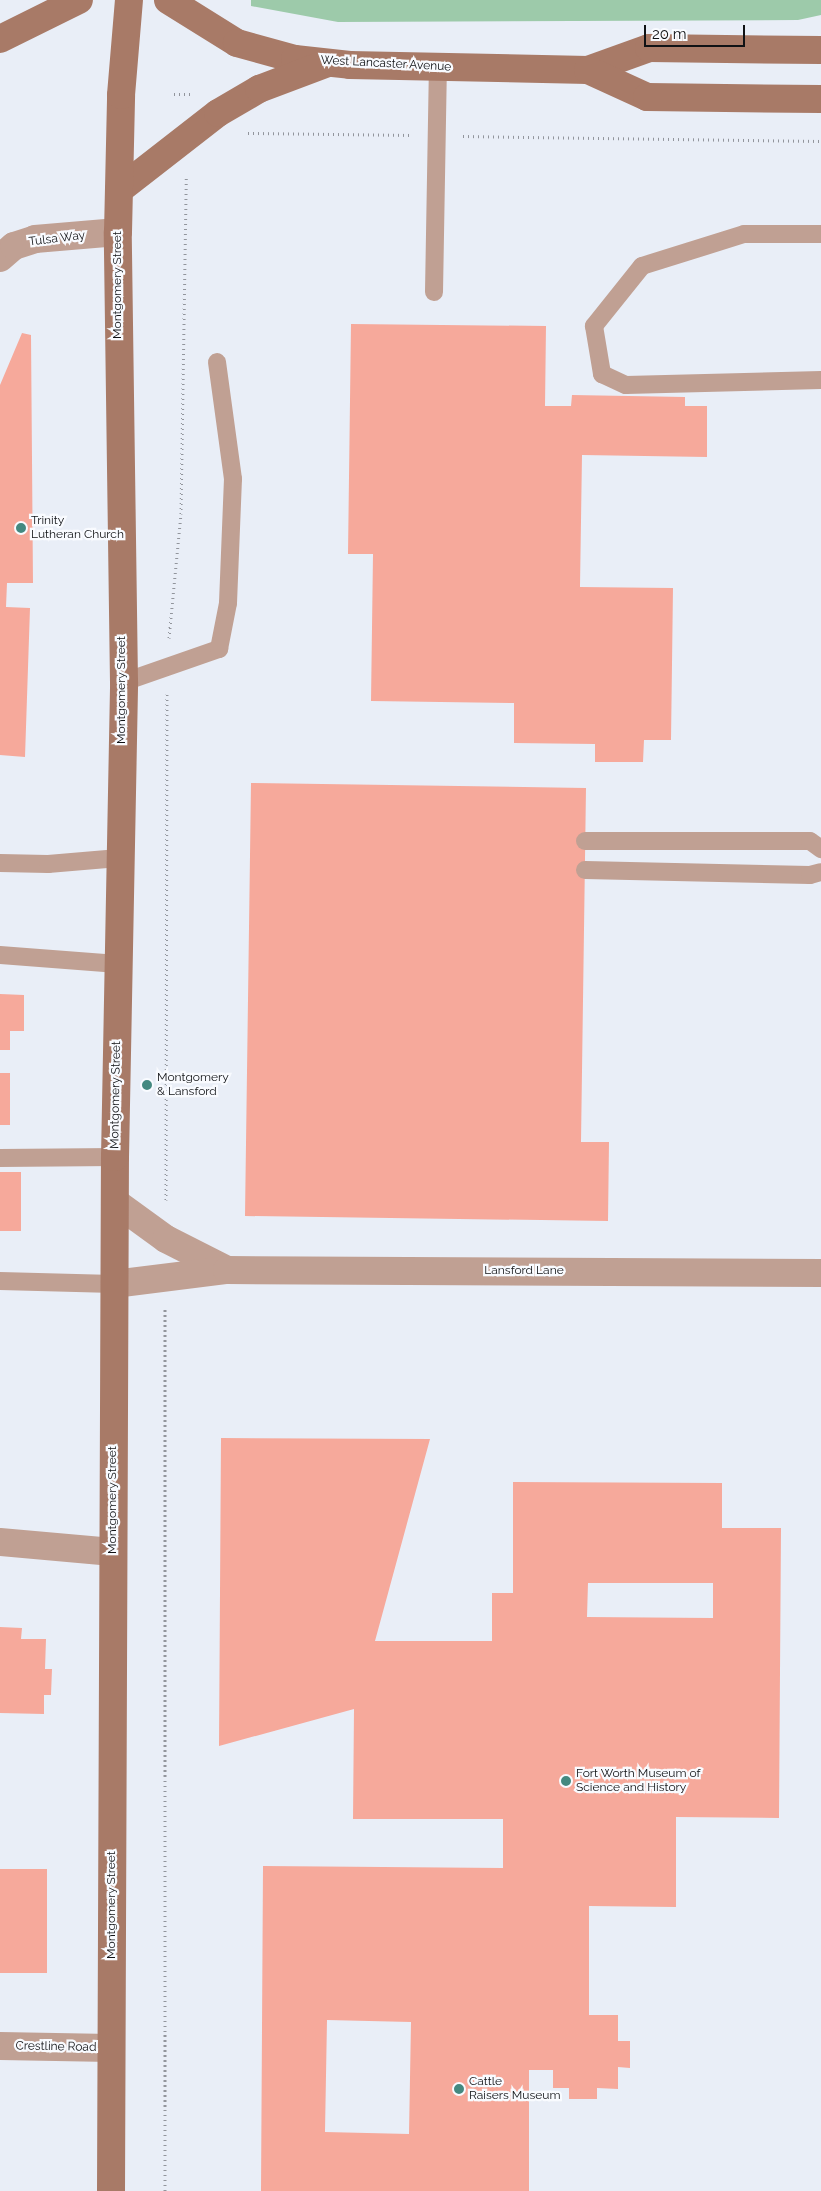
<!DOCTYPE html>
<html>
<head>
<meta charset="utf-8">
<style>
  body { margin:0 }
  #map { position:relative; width:821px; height:2191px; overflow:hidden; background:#e9eef7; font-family:Raleway,sans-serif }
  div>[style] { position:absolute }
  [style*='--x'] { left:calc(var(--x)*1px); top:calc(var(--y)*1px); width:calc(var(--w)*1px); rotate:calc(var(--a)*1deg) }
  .green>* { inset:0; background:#9dcaaa }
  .building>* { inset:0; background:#f6a99b; transform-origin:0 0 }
  .path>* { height:3px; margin-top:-1.5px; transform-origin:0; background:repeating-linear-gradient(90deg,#92959c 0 1px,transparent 0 5px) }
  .service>* { height:18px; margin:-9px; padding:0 9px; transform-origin:9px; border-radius:9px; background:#c0a093 }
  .minor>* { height:28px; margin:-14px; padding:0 14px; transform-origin:14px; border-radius:14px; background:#c0a093 }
  .secondary>* { height:28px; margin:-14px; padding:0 14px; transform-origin:14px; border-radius:14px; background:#a87a67 }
  .dots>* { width:14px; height:14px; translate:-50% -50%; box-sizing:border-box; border:2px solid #f9fbff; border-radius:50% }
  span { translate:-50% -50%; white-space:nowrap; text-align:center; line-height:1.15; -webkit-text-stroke:4.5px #f9fbff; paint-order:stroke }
  .street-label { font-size:12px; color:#101215 }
  .poi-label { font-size:12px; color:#101215 }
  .left { translate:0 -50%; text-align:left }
  .scale { position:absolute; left:644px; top:25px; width:101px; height:22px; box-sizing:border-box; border:2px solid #101215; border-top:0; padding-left:6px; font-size:15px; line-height:18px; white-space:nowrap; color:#101215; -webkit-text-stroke:4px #f9fbff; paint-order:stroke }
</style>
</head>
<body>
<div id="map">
  <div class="green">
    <i style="clip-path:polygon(251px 0,821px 0,821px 15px,798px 20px,338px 22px,251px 6px)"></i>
  </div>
  <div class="building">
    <i style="clip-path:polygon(351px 324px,546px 326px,545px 406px,571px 406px,572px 395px,685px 397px,685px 406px,707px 406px,707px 457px,582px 455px,580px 587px,673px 588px,671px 740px,644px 740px,643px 762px,595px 762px,595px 744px,514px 743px,514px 703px,371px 701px,373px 554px,348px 554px)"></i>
    <i style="clip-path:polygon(22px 333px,31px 335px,33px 583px,7px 583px,6px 607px,30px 608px,25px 757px,0 755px,0 385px)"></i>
    <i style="clip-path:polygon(251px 783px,586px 788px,581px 1142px,609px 1142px,608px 1221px,245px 1216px)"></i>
    <i style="clip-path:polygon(0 994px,24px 995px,24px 1031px,10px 1031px,10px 1050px,0 1050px)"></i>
    <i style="left:0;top:1073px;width:10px;height:52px"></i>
    <i style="left:0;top:1172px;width:21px;height:59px"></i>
    <i style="clip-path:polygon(evenodd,221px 1438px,430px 1439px,375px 1641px,492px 1641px,492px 1593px,513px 1593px,513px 1482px,722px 1483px,722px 1528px,781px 1528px,779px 1818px,676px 1817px,676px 1907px,589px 1906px,589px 2015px,618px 2015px,618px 2041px,630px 2041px,630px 2068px,618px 2067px,618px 2089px,597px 2088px,597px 2099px,569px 2099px,569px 2088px,553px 2088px,553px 2070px,529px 2070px,529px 2191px,261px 2191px,263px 1866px,503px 1868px,503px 1819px,353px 1819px,354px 1709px,219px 1746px,221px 1438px,588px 1583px,713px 1583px,713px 1618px,587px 1617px,588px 1583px,221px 1438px,327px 2020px,411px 2022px,409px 2134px,325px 2132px,327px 2020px)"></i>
    <i style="clip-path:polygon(0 1627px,22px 1628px,21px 1639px,46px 1639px,45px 1669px,52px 1669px,51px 1695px,44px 1695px,44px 1714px,0 1713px)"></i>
    <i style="left:0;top:1869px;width:47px;height:104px"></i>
  </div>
  <div class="path">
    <i style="--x:174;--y:94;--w:16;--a:0"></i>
    <i style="--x:248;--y:133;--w:164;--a:0.7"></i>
    <i style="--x:463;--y:136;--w:358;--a:0.8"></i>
    <i style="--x:169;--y:638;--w:125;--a:-84.5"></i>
    <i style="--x:181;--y:514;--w:337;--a:-89.1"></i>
    <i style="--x:166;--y:1200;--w:506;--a:-89.89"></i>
    <i style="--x:165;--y:2191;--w:882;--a:-90"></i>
  </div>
  <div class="service">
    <i style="--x:821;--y:234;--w:77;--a:180"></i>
    <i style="--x:744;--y:234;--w:107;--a:162.6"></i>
    <i style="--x:642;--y:266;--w:77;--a:128.7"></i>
    <i style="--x:594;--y:326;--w:49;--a:80.5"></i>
    <i style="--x:602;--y:374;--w:26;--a:25"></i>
    <i style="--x:626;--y:385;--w:195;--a:-1.5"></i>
    <i style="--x:434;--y:292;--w:225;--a:-89"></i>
    <i style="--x:124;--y:682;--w:101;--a:-19.2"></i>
    <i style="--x:219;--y:649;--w:47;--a:-78.9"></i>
    <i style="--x:228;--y:603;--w:124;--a:-87.7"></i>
    <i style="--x:233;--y:479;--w:118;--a:-97.8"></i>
    <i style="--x:585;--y:841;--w:225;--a:0"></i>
    <i style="--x:810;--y:841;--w:14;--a:36"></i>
    <i style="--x:0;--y:863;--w:48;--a:1.2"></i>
    <i style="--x:48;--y:864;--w:71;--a:-4.8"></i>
    <i style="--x:585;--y:870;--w:225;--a:1.3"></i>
    <i style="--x:810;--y:875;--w:11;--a:-15"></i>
    <i style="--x:0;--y:955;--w:118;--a:4.4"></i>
    <i style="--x:0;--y:1158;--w:115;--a:-0.5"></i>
    <i style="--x:0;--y:1281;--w:114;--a:1.5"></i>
  </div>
  <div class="minor">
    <i style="--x:0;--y:258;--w:18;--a:-41"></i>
    <i style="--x:14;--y:246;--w:22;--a:-18"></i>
    <i style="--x:35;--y:239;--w:83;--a:-4.8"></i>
    <i style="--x:115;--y:1202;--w:63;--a:36"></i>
    <i style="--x:166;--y:1239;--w:68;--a:26.9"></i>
    <i style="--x:114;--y:1284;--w:114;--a:-7.1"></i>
    <i style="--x:227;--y:1270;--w:594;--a:0.29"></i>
    <i style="--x:0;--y:1542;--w:113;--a:5.1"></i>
    <i style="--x:0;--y:2046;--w:111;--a:1"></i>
  </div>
  <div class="secondary">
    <i style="--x:168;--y:0;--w:81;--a:31.9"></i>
    <i style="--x:237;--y:43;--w:60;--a:15.4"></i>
    <i style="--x:295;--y:59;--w:55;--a:6.2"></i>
    <i style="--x:350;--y:65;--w:238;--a:1.2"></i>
    <i style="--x:588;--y:70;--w:65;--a:-19.8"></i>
    <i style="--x:649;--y:48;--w:172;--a:0.7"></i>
    <i style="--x:0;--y:39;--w:88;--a:-26.3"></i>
    <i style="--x:588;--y:70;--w:65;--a:24.6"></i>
    <i style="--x:647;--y:97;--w:174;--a:0.7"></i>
    <i style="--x:119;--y:190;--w:125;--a:-37.9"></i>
    <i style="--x:218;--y:113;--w:48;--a:-30.3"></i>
    <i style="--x:259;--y:89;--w:71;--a:-20.7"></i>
    <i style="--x:111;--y:2191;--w:1034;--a:-89.78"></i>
    <i style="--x:115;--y:1157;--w:475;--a:-88.9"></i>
    <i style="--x:124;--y:682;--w:450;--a:-90.8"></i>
    <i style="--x:118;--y:232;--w:137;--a:-88.7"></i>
    <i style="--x:121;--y:95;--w:95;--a:-85.2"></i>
  </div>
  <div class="dots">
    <i style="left:21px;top:528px;background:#448980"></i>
    <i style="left:147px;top:1085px;background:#448980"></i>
    <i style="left:566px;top:1781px;background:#448980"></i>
    <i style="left:459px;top:2089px;background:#448980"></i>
  </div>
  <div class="street-label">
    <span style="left:386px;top:64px;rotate:3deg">West Lancaster Avenue</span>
    <span style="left:57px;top:239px;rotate:-7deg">Tulsa Way</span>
    <span style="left:118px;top:285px;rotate:-90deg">Montgomery Street</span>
    <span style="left:122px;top:690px;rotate:-90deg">Montgomery Street</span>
    <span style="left:116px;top:1095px;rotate:-89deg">Montgomery Street</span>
    <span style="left:524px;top:1271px">Lansford Lane</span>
    <span style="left:113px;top:1500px;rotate:-90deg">Montgomery Street</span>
    <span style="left:112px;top:1905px;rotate:-90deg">Montgomery Street</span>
    <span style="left:56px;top:2047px;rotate:1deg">Crestline Road</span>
  </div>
  <div class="poi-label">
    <span class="left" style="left:31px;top:528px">Trinity<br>Lutheran Church</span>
    <span class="left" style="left:157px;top:1085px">Montgomery<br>&amp; Lansford</span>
    <span class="left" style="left:576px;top:1781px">Fort Worth Museum of<br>Science and History</span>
    <span class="left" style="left:469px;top:2089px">Cattle<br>Raisers Museum</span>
  </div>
  <div class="scale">20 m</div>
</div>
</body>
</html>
